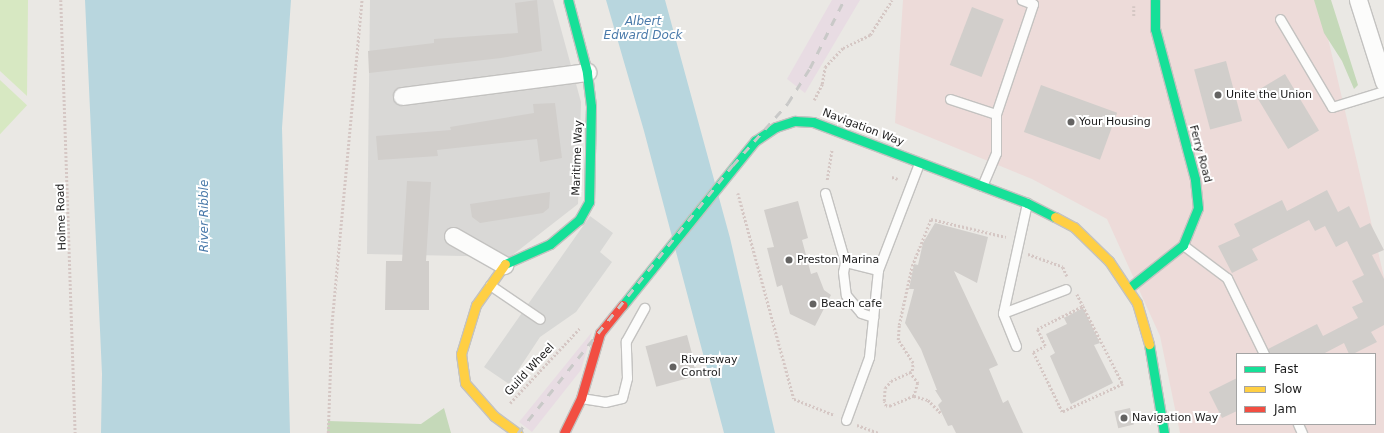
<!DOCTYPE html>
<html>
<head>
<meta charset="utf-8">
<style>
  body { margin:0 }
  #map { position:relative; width:1384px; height:433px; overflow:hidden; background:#eae8e4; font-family:"DejaVu Sans",sans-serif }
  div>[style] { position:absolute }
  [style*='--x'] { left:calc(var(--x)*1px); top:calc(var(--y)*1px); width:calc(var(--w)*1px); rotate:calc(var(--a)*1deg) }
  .residential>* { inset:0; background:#d9d8d6 }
  .commercial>* { inset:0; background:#eddbd9 }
  .industrial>* { inset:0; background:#e8dce3 }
  .religious>* { inset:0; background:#d8d8d6 }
  .grass>* { inset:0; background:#d7e8c2; transform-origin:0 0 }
  .forest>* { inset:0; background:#c5d9b9 }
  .water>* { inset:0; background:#b8d6de }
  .building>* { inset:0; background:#d1cecb; transform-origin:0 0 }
  .path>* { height:2.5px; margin-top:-1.25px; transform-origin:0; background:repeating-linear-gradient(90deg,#d5c7c4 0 2px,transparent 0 4px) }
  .roads { filter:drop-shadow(1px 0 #c3c2c0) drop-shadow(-1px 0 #c3c2c0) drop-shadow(0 1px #c3c2c0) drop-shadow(0 -1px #c3c2c0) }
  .lane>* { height:9px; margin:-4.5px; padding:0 4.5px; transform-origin:4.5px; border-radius:4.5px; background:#fcfcfb }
  .street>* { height:17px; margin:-8.5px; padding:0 8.5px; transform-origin:8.5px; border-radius:8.5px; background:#fcfcfb }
  .fast>* { height:9px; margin:-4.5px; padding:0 4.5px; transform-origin:4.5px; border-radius:4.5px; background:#16e098 }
  .slow>* { height:9px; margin:-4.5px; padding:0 4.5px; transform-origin:4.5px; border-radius:4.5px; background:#ffcf43 }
  .jam>* { height:9px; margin:-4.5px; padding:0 4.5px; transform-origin:4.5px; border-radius:4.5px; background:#f24e42 }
  .rail>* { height:3px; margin-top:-1.5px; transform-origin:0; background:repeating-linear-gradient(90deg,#c9c9c8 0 8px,transparent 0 16px) }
  .dots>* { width:11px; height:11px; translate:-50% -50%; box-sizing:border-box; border:2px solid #fff; border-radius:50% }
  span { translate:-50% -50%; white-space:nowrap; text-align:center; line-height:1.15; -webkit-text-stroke:4px #fff; paint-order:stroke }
  .poi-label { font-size:11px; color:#1c1c1c }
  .left { translate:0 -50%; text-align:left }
  .street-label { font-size:11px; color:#1c1c1c }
  .water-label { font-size:12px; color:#4a7aaa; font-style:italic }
  .legend { position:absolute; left:1236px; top:353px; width:140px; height:72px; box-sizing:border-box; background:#fff; border:1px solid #a4a4a4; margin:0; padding:5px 7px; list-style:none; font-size:12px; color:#1c1c1c }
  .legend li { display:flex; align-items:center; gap:8px; height:20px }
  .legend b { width:20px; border:1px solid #a4a4a4 }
</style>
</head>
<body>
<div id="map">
  <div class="residential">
    <i style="clip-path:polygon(370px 0,553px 0,581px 102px,578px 204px,510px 257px,367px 254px)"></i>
  </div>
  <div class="commercial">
    <i style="clip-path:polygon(evenodd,903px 0,1319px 0,1384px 277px,1384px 433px,1180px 433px,1160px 336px,1107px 219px,1032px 179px,895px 123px,903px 0,1237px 354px,1375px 354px,1375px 424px,1237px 424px,1237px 354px)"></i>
  </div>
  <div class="industrial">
    <i style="clip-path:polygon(832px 0,860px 0,805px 93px,787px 79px)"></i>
    <i style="clip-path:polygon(592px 332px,581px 370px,532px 432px,519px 422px)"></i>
  </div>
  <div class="religious">
    <i style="clip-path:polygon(590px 216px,613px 233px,600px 252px,612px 262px,576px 312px,540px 337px,509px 384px,484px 367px)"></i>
  </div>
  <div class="grass">
    <i style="clip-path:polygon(0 0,28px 0,27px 96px,0 71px)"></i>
    <i style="left:0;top:80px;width:37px;height:353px;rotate:43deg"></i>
  </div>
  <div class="forest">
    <i style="clip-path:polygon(1314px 0,1331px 0,1358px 85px,1354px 89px,1342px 61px,1324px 33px)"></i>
    <i style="clip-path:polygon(444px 408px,451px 433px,327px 433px,328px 421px,421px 424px)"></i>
  </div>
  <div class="water">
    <i style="clip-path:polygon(85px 0,291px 0,282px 128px,290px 433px,101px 433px,102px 374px)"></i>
    <i style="clip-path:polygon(606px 0,665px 0,730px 238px,775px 433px,724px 433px,644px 131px)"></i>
  </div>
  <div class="building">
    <i style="clip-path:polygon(537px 0,542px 51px,501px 58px,369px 73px,368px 51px,434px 43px,434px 39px,518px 33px,515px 3px)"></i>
    <i style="left:972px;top:7px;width:34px;height:62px;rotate:21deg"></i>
    <i style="left:1226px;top:61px;width:62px;height:33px;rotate:75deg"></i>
    <i style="left:1285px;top:74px;width:66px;height:36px;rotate:59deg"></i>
    <i style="left:1041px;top:85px;width:81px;height:50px;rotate:20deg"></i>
    <i style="clip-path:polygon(555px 103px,562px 158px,540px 162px,537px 139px,437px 150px,438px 156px,378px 160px,376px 136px,451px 130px,450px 127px,534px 113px,533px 104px)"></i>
    <i style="clip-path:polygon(407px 181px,431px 182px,426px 261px,429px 261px,429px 310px,385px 310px,386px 261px,402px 261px)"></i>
    <i style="clip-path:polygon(1327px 190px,1338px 212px,1349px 206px,1360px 228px,1370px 223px,1384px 250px,1372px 255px,1384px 279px,1384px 325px,1371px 332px,1377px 342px,1353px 354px,1349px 354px,1344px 343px,1323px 354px,1270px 354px,1268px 349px,1317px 324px,1323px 336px,1358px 318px,1352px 307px,1363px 302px,1352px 281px,1364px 275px,1347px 241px,1336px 247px,1325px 226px,1315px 231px,1309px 220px,1252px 249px,1258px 260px,1232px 273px,1218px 246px,1240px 236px,1234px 224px,1282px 200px,1287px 211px)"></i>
    <i style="clip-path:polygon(550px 192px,549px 208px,543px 213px,480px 223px,472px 217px,470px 204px)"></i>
    <i style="clip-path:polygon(798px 201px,808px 238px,802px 240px,811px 274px,817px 272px,824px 290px,831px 295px,815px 326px,790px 314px,782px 285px,777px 287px,767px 248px,774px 247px,764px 210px)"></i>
    <i style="clip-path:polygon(935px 223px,988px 237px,977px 283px,954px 271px,998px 365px,989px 369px,1003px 403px,1008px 400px,1023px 433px,956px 433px,952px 425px,948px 426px,938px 405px,942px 401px,935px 390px,937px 390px,921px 349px,905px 323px,914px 289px,909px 289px,914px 264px,918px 265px,923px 243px)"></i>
    <i style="clip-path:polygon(1083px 308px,1100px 343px,1094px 345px,1113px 383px,1071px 404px,1050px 356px,1055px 353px,1046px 334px,1067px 324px,1064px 318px)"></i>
    <i style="left:687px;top:335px;width:42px;height:43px;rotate:75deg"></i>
    <i style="clip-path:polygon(1237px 378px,1237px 411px,1222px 418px,1209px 392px)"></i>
    <i style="left:1130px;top:408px;width:17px;height:16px;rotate:77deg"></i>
  </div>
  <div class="path">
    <i style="--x:61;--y:0;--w:433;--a:88.1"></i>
    <i style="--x:1134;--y:6;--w:11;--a:90"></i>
    <i style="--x:814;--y:100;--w:18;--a:-63"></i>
    <i style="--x:822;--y:84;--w:17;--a:-80"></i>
    <i style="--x:825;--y:67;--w:26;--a:-47"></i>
    <i style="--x:843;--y:48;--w:30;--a:-26"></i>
    <i style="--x:870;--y:35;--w:41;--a:-57.8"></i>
    <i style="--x:892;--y:177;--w:6;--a:18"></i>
    <i style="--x:827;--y:180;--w:30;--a:-81"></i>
    <i style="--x:738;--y:193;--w:213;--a:74.8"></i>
    <i style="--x:794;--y:399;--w:43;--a:21.8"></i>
    <i style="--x:1028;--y:254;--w:37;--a:20"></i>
    <i style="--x:1063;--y:267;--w:10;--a:66"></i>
    <i style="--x:1077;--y:294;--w:13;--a:63"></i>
    <i style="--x:1083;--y:306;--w:88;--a:62.9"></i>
    <i style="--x:1123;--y:384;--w:67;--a:155.3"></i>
    <i style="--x:1062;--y:412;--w:67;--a:-115.8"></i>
    <i style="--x:1033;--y:352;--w:13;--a:-27"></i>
    <i style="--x:1045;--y:346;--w:19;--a:-115"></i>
    <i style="--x:1037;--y:329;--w:51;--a:-26.6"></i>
    <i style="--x:910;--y:372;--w:14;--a:54"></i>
    <i style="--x:918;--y:383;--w:14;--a:107"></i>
    <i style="--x:914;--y:396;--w:25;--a:157"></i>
    <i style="--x:891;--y:406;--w:5;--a:180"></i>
    <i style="--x:886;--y:406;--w:5;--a:-112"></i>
    <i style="--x:884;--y:401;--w:13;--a:-86"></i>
    <i style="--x:885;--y:388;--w:9;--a:-49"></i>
    <i style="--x:891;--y:381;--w:23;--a:-25"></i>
    <i style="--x:912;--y:371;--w:8;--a:-83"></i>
    <i style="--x:913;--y:363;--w:27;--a:-123"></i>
    <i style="--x:898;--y:340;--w:15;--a:-86"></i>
    <i style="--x:899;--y:325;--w:60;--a:-77.6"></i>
    <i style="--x:912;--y:266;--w:51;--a:-68"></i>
    <i style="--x:931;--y:219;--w:77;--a:13.5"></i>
    <i style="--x:914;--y:396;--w:15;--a:16"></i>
    <i style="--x:928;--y:400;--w:20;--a:45"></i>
    <i style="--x:510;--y:403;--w:103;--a:-47"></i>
    <i style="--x:857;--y:425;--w:23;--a:20"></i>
    <i style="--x:328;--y:433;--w:112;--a:-88"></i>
    <i style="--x:332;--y:321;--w:322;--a:-84.7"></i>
  </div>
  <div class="roads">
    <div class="lane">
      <i style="--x:1280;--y:19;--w:102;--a:59.4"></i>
      <i style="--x:1332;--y:107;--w:54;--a:-17.1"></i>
      <i style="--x:950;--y:99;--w:48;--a:18.1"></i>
      <i style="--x:982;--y:186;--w:36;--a:-67"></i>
      <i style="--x:996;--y:153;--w:39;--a:-90"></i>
      <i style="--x:996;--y:114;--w:116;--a:-71.4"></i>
      <i style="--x:1033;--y:4;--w:12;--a:-160"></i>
      <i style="--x:825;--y:193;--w:72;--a:73.8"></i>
      <i style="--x:845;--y:262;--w:34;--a:14"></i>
      <i style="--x:1183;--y:245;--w:55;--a:36.9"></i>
      <i style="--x:1227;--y:278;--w:85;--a:64"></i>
      <i style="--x:845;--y:262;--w:10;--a:101"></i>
      <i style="--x:843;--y:272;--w:23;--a:83"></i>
      <i style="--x:846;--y:295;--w:23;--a:50"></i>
      <i style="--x:861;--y:313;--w:13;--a:18"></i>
      <i style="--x:490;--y:285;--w:60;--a:34.2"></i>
      <i style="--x:1003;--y:313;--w:67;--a:-20.9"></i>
      <i style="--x:1016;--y:346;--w:35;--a:-112"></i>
      <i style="--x:1003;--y:313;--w:113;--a:-77.7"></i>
      <i style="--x:581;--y:398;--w:24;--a:9"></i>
      <i style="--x:605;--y:402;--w:17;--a:-13"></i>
      <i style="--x:622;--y:398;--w:21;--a:-76"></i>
      <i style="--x:627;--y:378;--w:37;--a:-92"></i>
      <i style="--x:626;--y:341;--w:38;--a:-61"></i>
      <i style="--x:846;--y:420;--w:67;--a:-69.9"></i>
      <i style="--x:869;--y:357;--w:87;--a:-84.1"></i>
      <i style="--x:878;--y:270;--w:115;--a:-69"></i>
      <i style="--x:1298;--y:424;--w:10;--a:66"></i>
    </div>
    <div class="street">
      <i style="--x:1358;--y:0;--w:86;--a:72.4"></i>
      <i style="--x:402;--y:96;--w:187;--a:-7.4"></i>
      <i style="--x:453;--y:236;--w:59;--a:29.6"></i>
    </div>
    <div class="fast">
      <i style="--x:505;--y:264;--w:49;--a:-24"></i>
      <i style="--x:550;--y:244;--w:38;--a:-40"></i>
      <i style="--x:579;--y:220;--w:21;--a:-61"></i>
      <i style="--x:589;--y:202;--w:96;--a:-88.8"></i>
      <i style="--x:591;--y:106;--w:34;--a:-97"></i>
      <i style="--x:587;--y:72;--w:74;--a:-104.8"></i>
      <i style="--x:1129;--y:288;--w:69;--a:-38.5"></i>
      <i style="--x:1183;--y:245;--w:40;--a:-68"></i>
      <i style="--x:1198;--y:208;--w:29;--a:-96"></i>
      <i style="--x:1195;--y:179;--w:155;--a:-104.9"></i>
      <i style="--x:1155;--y:29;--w:29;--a:-90"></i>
      <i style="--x:623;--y:305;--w:211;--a:-51.2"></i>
      <i style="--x:755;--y:141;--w:25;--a:-34"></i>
      <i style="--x:776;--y:127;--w:20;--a:-18"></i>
      <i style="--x:795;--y:121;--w:18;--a:3"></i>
      <i style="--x:813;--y:122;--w:229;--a:20.7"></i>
      <i style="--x:1027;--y:203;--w:31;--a:27"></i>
      <i style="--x:1149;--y:344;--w:90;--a:80.4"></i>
    </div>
    <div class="slow">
      <i style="--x:1055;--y:217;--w:21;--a:28"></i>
      <i style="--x:1074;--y:227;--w:49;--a:44.2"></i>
      <i style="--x:1109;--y:261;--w:50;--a:56.3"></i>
      <i style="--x:1137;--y:303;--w:43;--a:73.7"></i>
      <i style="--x:505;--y:264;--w:50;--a:125.3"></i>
      <i style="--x:476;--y:305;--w:51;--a:107"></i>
      <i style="--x:461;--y:354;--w:29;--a:82"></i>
      <i style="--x:465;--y:383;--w:44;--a:48.7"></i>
      <i style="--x:494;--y:416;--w:29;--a:36"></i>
    </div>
    <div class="jam">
      <i style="--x:564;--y:433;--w:39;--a:-64"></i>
      <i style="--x:581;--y:398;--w:68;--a:-73.7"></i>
      <i style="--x:600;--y:333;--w:36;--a:-51"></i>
    </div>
  </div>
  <div class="rail">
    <i style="--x:518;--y:433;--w:344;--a:-51.3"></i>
    <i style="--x:733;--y:165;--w:83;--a:-48.4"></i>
    <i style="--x:788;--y:103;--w:41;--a:-57.8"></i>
    <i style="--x:810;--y:68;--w:76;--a:-63.4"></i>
  </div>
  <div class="dots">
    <i style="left:1218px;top:95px;background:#646362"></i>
    <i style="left:1071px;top:122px;background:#646362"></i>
    <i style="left:789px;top:260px;background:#646362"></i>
    <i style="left:813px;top:304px;background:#646362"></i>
    <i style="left:673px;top:367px;background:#646362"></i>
    <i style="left:1124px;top:418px;background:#646362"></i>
  </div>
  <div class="poi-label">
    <span class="left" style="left:1226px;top:95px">Unite the Union</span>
    <span class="left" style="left:1079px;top:122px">Your Housing</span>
    <span class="left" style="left:797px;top:260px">Preston Marina</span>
    <span class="left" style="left:821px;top:304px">Beach cafe</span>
    <span class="left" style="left:681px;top:367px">Riversway<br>Control</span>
    <span class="left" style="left:1132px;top:418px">Navigation Way</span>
  </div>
  <div class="street-label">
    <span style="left:863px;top:128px;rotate:21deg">Navigation Way</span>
    <span style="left:1200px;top:154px;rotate:75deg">Ferry Road</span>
    <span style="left:578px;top:158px;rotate:-88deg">Maritime Way</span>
    <span style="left:62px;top:217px;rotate:-92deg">Holme Road</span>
    <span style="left:530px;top:370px;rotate:-47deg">Guild Wheel</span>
  </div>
  <div class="water-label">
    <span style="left:643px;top:29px">Albert<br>Edward Dock</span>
    <span style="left:205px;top:216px;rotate:-90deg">River Ribble</span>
  </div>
  <ul class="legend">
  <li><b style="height:5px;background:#16e098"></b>Fast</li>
  <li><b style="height:5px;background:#ffcf43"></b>Slow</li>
  <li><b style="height:5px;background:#f24e42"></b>Jam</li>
  </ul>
</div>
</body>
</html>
